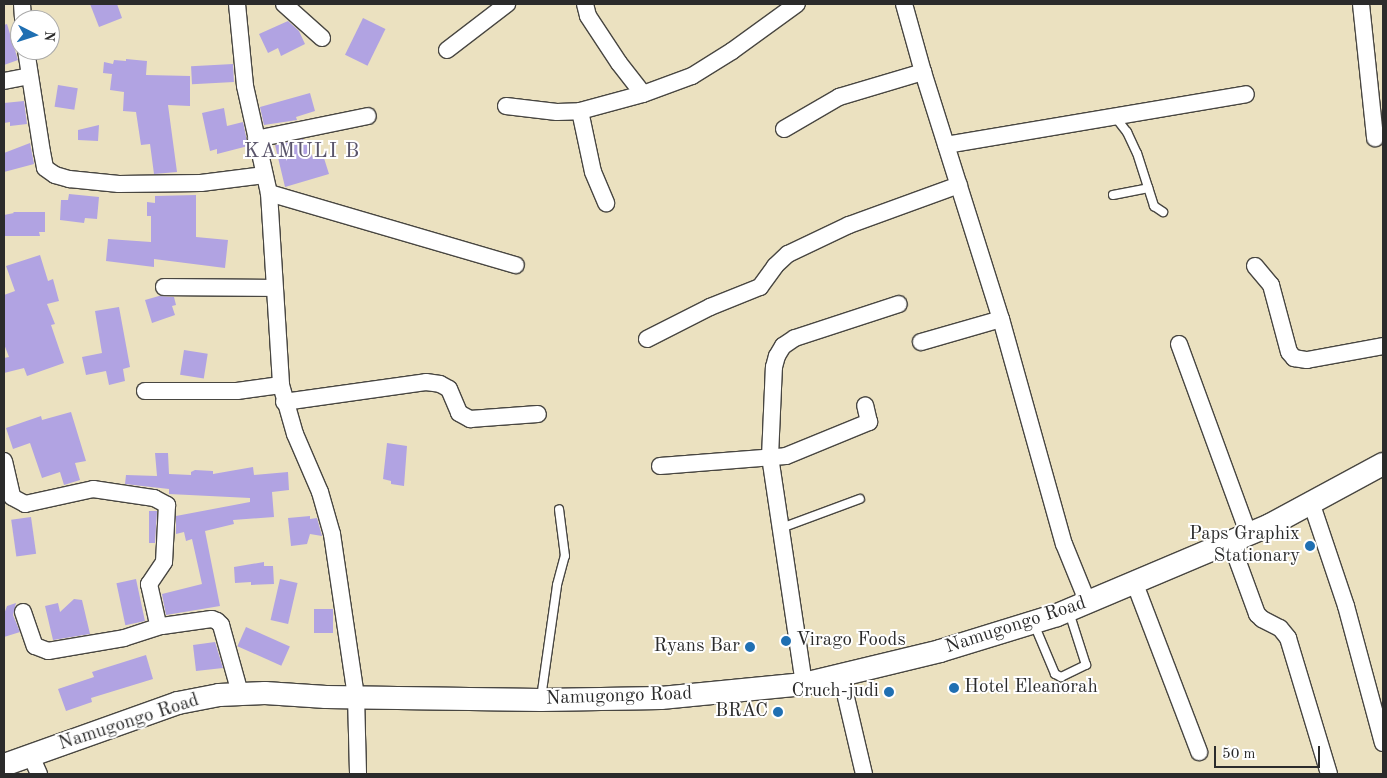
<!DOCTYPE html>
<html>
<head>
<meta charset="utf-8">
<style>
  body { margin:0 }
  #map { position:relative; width:1387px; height:778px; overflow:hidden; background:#ebe1c0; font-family:"Old Standard TT",serif }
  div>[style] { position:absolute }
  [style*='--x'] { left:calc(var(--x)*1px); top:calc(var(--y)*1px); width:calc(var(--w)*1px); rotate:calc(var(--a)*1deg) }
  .building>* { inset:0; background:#b1a3e2; transform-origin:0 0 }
  .roads { filter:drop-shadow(1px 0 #484641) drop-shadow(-1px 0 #484641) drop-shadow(0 1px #484641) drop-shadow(0 -1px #484641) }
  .service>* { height:8px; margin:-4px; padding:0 4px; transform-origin:4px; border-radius:4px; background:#fff }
  .minor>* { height:16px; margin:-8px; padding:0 8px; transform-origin:8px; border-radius:8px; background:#fff }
  .secondary>* { height:22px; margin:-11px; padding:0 11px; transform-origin:11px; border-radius:11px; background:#fff }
  .dots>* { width:14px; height:14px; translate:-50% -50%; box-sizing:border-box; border:2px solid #fff; border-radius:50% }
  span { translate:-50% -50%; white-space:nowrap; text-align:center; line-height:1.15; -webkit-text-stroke:4px #fff; paint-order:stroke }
  .poi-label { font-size:19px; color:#2b2b2b }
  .right { translate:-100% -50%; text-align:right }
  .left { translate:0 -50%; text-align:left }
  .street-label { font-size:19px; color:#2b2b2b }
  .quarter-label { font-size:21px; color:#5a556b; letter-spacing:1px }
  .frame { position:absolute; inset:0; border:5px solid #2b2b2b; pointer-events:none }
  .north { position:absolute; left:10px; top:10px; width:50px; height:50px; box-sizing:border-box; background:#fff; border:1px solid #aaa; border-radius:50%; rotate:95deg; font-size:14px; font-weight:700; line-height:20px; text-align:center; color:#2b2b2b }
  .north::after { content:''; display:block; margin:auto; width:18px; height:22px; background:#1f6fb2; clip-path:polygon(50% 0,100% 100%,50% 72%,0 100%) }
  .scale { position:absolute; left:1214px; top:746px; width:106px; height:22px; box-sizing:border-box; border:2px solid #2b2b2b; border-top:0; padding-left:6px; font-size:15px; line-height:18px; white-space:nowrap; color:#2b2b2b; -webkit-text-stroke:4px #fff; paint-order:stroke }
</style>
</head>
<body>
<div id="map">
  <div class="building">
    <i style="clip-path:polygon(90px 4px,117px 4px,122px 18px,99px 27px)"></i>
    <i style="left:363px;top:18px;width:25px;height:41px;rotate:26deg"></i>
    <i style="clip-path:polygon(288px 21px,299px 31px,305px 44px,281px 56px,278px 48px,268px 53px,259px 34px)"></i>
    <i style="clip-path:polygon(7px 24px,18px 60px,4px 65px,4px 25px)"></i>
    <i style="clip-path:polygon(126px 59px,147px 61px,146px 75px,190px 76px,190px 106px,168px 105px,177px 172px,154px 174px,150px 144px,141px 145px,136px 112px,123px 111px,124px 92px,110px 90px,112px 74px,103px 73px,104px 62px,113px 64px,114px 60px,126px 61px)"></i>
    <i style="left:233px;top:64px;width:18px;height:42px;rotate:87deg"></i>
    <i style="left:58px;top:85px;width:20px;height:22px;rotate:9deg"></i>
    <i style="clip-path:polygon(310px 93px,315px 111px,296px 117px,297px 120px,264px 125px,260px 107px)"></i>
    <i style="clip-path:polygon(24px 101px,27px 124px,10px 126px,10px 122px,4px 123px,4px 103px)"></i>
    <i style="clip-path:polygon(224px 108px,227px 126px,243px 122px,248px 146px,217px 154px,217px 149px,210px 151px,202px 113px)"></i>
    <i style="clip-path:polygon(99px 125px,98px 141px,78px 140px,78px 130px)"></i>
    <i style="clip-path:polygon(303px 139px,305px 144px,308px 143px,313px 158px,323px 155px,329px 174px,285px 187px,275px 145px)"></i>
    <i style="clip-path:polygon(30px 143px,34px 164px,4px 172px,4px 153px)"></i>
    <i style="clip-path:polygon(69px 194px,99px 197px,97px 219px,85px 218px,84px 223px,60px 220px,61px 200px,68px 200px)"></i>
    <i style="clip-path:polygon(196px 195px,196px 237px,228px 240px,225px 268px,154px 259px,154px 267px,106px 261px,108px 239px,151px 242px,151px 216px,147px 216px,147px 202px,155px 203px,155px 196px)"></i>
    <i style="clip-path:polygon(13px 212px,45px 212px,45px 232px,39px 232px,40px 236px,4px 236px,4px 215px,14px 213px)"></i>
    <i style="clip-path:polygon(40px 255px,48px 281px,53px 279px,59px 301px,47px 304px,55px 324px,51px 325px,64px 363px,27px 376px,24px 368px,4px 373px,4px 358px,9px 357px,4px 344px,4px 295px,15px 291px,6px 266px)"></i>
    <i style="clip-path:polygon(159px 296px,174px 297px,176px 305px,172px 306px,175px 315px,152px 323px,145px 300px)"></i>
    <i style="clip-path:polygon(119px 307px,130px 367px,123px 369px,125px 381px,109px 385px,106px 371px,86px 375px,82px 357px,102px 353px,95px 311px)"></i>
    <i style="left:184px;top:350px;width:24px;height:25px;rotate:9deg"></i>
    <i style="clip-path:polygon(71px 412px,86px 461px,75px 463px,80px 480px,64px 485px,60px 472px,42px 478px,30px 443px,13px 449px,6px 428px,41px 416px,42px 420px)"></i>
    <i style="clip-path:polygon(387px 443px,407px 446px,404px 486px,391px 484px,391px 481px,383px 479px)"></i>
    <i style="clip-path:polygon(155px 453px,168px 453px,169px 474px,191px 475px,191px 472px,195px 470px,213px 471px,213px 474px,253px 467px,254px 475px,288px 472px,289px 490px,272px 492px,274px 517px,233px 520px,234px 524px,205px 531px,220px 606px,166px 615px,162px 594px,202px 584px,192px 539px,186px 541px,184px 532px,176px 534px,176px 516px,250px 502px,250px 498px,169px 494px,169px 489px,125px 484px,126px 475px,157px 476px)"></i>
    <i style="clip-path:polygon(149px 511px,157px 511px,155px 543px,149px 543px)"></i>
    <i style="clip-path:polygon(310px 516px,310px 519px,317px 518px,322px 536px,310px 534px,307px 544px,291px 546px,288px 518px)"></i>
    <i style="left:31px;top:517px;width:37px;height:20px;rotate:82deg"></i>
    <i style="clip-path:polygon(264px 562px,264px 566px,273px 566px,274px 584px,251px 585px,251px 582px,235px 583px,234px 567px)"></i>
    <i style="left:136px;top:579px;width:43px;height:20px;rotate:78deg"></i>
    <i style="left:280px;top:579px;width:18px;height:42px;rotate:13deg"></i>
    <i style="clip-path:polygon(74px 599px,82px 600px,90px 634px,53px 640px,45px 606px,58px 603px,60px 612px)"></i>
    <i style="clip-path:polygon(16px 603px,13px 615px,20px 632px,4px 637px,4px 614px,7px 606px)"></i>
    <i style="left:314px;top:609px;width:19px;height:24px"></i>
    <i style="left:246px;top:627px;width:48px;height:21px;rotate:24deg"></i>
    <i style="clip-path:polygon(215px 642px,223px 668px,196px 671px,193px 645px)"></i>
    <i style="clip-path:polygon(146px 655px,153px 679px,91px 698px,92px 702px,66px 711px,58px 689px,94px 677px,92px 672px)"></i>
  </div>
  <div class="roads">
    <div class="service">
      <i style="--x:1116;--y:118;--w:18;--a:52"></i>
      <i style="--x:1127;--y:132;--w:23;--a:65"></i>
      <i style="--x:1137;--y:153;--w:56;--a:72.2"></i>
      <i style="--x:1154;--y:206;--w:11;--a:34"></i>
      <i style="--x:1113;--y:195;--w:36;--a:-11"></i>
      <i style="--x:781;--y:528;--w:84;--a:-20.2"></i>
      <i style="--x:1034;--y:624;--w:54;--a:67.2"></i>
      <i style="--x:1055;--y:674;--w:7;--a:27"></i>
      <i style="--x:1061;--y:677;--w:28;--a:-26"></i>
      <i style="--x:1086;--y:665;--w:56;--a:-107.8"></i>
      <i style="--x:541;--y:698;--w:114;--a:-81.9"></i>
      <i style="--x:557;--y:585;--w:30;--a:-75"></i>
      <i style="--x:565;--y:556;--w:47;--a:-97.3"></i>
    </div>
    <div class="minor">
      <i style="--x:22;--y:4;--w:16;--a:86"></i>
      <i style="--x:237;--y:4;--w:82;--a:84.4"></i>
      <i style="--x:245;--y:86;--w:110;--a:77.4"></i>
      <i style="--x:269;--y:193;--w:192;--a:86.4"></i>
      <i style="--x:281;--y:385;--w:51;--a:74.1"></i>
      <i style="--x:295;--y:434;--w:63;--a:66.7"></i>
      <i style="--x:320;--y:492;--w:44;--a:74.1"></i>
      <i style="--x:332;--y:534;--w:164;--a:81.6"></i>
      <i style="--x:356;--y:696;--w:78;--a:88.5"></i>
      <i style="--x:284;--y:4;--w:51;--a:41.8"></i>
      <i style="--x:585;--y:4;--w:12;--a:76"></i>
      <i style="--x:588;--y:16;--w:56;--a:56.6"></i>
      <i style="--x:619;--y:63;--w:39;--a:52"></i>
      <i style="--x:643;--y:94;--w:52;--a:-20.2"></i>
      <i style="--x:692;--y:76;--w:47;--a:-32"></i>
      <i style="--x:732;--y:51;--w:80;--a:-35.9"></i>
      <i style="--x:904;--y:4;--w:71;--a:74.4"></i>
      <i style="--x:923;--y:72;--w:259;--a:72.5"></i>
      <i style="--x:1001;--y:319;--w:234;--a:74.4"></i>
      <i style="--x:1064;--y:544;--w:64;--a:67.9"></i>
      <i style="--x:1361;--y:4;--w:135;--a:84"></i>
      <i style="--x:26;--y:50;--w:103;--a:81.1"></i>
      <i style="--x:42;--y:152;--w:16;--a:79"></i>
      <i style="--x:45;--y:168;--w:12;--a:35"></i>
      <i style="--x:55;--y:175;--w:15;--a:16"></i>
      <i style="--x:69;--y:179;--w:50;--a:5.7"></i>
      <i style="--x:119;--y:184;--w:82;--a:-0.7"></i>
      <i style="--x:201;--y:183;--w:64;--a:-7.2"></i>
      <i style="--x:447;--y:50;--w:76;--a:-37.5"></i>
      <i style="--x:4;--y:81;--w:25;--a:-11"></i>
      <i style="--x:506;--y:106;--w:51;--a:6.7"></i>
      <i style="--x:557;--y:112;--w:23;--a:-2"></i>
      <i style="--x:580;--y:111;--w:65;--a:-15.1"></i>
      <i style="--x:580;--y:111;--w:62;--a:78"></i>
      <i style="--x:593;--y:172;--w:34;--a:67"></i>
      <i style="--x:784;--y:129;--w:64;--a:-30.2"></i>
      <i style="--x:839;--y:97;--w:88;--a:-16.6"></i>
      <i style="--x:256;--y:139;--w:114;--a:-11.6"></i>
      <i style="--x:946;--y:145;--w:304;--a:-9.6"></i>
      <i style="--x:269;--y:193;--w:257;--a:16.3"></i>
      <i style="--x:1255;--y:266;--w:25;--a:50"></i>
      <i style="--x:1271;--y:285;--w:69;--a:75"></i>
      <i style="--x:1289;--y:352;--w:8;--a:50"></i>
      <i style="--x:1294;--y:358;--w:13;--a:9"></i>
      <i style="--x:1307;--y:360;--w:77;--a:-10.4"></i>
      <i style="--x:164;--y:287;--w:110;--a:0.5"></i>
      <i style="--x:647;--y:339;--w:71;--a:-26.9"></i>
      <i style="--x:710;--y:307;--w:54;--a:-21.8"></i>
      <i style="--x:760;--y:287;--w:26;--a:-54"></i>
      <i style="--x:775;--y:266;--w:18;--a:-43"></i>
      <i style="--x:788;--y:254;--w:68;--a:-25.4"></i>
      <i style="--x:849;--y:225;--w:117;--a:-20"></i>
      <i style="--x:921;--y:342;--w:83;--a:-16"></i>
      <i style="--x:1179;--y:344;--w:203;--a:69.9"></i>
      <i style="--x:145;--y:391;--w:92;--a:0"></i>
      <i style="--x:237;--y:391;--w:44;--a:-7.8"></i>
      <i style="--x:284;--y:402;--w:143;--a:-8"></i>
      <i style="--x:426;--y:382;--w:14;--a:8"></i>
      <i style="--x:440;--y:384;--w:10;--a:29"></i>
      <i style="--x:449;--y:389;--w:26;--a:67"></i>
      <i style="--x:459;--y:413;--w:13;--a:29"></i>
      <i style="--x:470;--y:419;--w:68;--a:-4.2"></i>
      <i style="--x:4;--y:461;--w:37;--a:77"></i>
      <i style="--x:12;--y:497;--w:15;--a:28"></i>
      <i style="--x:25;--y:504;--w:70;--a:-12.4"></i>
      <i style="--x:93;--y:489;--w:62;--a:8.4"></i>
      <i style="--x:154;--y:498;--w:15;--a:28"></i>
      <i style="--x:167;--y:505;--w:57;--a:93"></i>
      <i style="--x:164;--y:562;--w:27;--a:124"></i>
      <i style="--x:149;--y:584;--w:41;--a:77.3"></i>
      <i style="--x:158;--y:624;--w:4;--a:27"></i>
      <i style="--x:162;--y:626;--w:50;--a:-8"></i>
      <i style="--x:212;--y:619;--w:5;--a:22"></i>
      <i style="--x:217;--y:621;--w:6;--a:45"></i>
      <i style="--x:221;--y:625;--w:71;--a:74.4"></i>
      <i style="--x:660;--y:466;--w:126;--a:-4.5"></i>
      <i style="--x:786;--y:456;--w:90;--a:-22.3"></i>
      <i style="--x:869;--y:422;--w:17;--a:-103"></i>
      <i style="--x:1311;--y:502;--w:110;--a:71.4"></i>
      <i style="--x:1346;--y:606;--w:142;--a:74.9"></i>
      <i style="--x:1231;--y:543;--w:76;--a:69.9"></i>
      <i style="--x:1257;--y:614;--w:7;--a:45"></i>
      <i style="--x:1262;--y:619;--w:20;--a:27"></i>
      <i style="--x:1280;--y:628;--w:13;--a:51"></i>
      <i style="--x:1288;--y:638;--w:142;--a:73.2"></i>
      <i style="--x:1135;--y:584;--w:180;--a:69.1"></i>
      <i style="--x:23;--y:612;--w:36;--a:71"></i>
      <i style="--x:35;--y:646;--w:14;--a:21"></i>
      <i style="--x:48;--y:651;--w:77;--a:-9.7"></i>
      <i style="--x:124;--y:638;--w:40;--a:-18"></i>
      <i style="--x:841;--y:676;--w:101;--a:76.8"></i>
      <i style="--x:804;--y:684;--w:230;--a:-98.5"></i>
      <i style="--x:770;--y:457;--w:90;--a:-87.5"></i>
      <i style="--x:774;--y:367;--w:11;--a:-75"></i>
      <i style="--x:777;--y:356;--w:12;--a:-59"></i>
      <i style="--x:783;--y:346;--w:14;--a:-34"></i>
      <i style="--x:795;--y:338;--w:109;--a:-18.1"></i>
      <i style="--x:31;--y:756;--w:20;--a:66"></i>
    </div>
    <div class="secondary">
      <i style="--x:4;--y:765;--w:185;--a:-19.6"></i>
      <i style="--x:178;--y:703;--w:42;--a:-11"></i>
      <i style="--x:219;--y:695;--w:46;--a:-2.5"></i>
      <i style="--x:265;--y:693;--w:61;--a:3.8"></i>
      <i style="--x:326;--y:697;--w:215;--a:0.8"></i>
      <i style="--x:541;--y:700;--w:120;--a:-1"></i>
      <i style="--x:661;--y:698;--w:144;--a:-5.6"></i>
      <i style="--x:804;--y:684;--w:140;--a:-13.6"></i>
      <i style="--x:940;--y:651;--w:122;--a:-17.1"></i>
      <i style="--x:1057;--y:615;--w:231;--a:-22.9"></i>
      <i style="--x:1270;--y:525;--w:128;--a:-28.4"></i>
    </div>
  </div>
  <div class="dots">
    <i style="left:1310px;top:546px;background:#1f6fb2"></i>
    <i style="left:786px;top:641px;background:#1f6fb2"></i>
    <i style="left:750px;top:647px;background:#1f6fb2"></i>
    <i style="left:954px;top:688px;background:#1f6fb2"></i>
    <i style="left:889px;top:692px;background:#1f6fb2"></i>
    <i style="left:778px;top:712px;background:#1f6fb2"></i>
  </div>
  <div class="poi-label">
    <span class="right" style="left:1300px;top:546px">Paps Graphix<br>Stationary</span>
    <span class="left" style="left:796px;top:641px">Virago Foods</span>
    <span class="right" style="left:740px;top:647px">Ryans Bar</span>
    <span class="left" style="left:964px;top:688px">Hotel Eleanorah</span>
    <span class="right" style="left:879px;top:692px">Cruch-judi</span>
    <span class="right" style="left:768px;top:712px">BRAC</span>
  </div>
  <div class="street-label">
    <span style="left:1016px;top:626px;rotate:-18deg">Namugongo Road</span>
    <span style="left:619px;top:697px;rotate:-2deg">Namugongo Road</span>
    <span style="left:129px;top:723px;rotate:-18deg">Namugongo Road</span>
  </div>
  <div class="quarter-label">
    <span style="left:302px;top:152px">KAMULI B</span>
  </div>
  <div class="frame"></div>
  <div class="north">N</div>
  <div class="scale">50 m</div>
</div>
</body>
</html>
